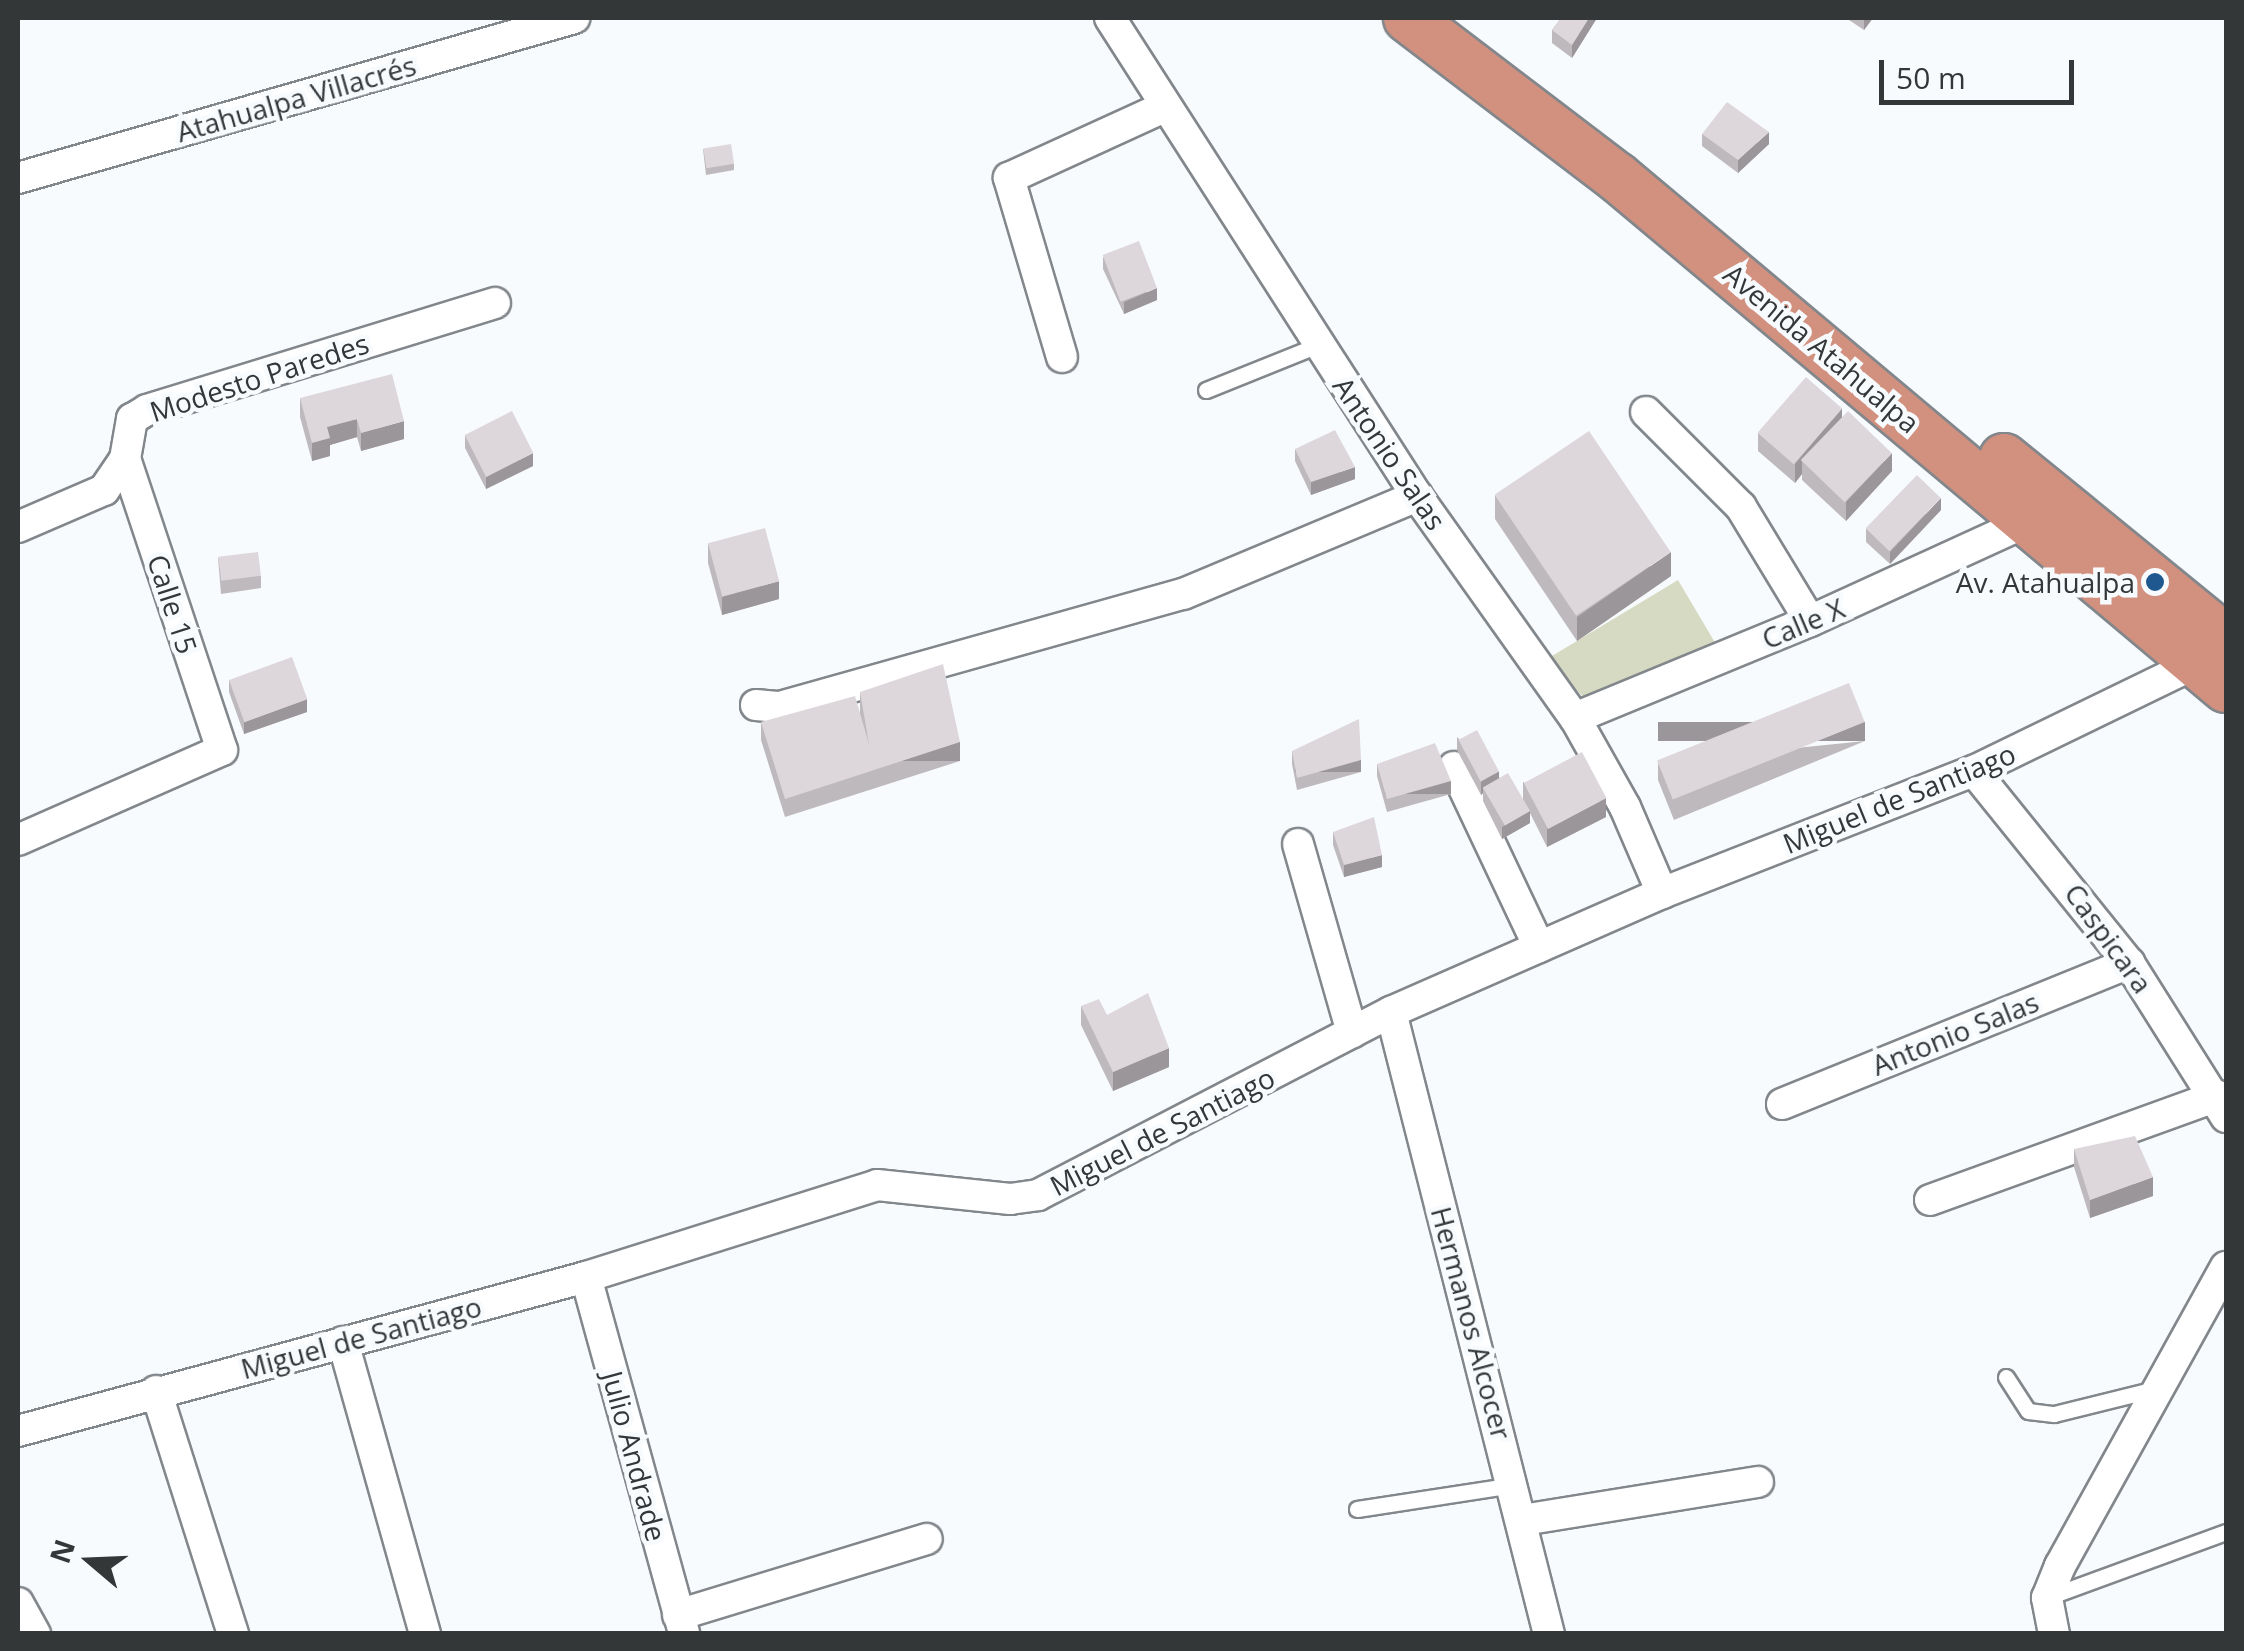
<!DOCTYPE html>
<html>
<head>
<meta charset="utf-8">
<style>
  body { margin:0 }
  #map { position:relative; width:2244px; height:1651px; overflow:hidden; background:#f8fbfe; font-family:"Open Sans",sans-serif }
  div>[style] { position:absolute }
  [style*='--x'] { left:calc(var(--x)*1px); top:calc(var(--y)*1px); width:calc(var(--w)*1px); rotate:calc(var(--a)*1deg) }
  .green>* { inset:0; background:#d7dac2 }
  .roads { filter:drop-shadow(2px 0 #82878c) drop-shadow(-2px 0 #82878c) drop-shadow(0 2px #82878c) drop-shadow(0 -2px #82878c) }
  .service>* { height:15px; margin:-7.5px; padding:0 7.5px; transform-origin:7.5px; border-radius:7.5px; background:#fff }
  .minor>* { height:30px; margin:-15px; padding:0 15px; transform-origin:15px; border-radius:15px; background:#fff }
  .trunk>* { height:48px; margin:-24px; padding:0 24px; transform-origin:24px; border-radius:24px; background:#d2907f }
  .wall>* { inset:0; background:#beb9bc }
  .shaded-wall>* { inset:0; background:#9b9699; transform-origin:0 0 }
  .building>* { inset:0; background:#ddd7db; transform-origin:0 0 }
  .dots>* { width:28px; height:28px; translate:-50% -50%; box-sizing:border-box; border:5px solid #f8fbfe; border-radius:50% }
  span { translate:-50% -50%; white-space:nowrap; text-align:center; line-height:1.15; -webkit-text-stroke:9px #f8fbfe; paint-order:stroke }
  .street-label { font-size:28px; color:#343738 }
  .poi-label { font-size:28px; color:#343738 }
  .right { translate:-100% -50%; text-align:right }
  .frame { position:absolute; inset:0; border:20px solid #343738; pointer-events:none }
  .north { position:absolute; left:40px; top:1511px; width:100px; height:100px; -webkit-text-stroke:8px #f8fbfe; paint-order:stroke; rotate:289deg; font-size:28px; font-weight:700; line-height:40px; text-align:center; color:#343738 }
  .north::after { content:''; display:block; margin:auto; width:35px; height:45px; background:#343738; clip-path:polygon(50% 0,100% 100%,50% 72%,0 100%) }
  .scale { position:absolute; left:1879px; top:60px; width:195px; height:45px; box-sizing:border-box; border:5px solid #343738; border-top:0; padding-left:12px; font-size:30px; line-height:35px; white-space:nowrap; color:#343738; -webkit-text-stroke:8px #f8fbfe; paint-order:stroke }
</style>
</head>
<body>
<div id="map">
  <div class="green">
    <i style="clip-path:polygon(1678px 580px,1720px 651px,1588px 702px,1547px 659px)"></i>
  </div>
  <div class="roads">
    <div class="service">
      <i style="--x:1206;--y:390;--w:121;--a:-21.9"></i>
      <i style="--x:2006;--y:1377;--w:40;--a:57.1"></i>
      <i style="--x:2028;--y:1411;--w:26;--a:7"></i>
      <i style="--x:2054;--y:1414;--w:104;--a:-13.9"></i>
      <i style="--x:1357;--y:1509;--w:159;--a:-8.7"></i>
      <i style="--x:2051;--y:1596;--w:186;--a:-20.1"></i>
    </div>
    <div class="minor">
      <i style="--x:1110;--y:18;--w:568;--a:57.29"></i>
      <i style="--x:1417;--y:496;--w:272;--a:54.6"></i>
      <i style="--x:1575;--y:718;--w:102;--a:60.7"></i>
      <i style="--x:1625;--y:807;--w:94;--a:66.7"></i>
      <i style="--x:18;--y:178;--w:579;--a:-16.05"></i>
      <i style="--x:1062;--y:357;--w:187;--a:-106.5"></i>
      <i style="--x:1009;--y:178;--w:168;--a:-24.6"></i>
      <i style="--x:1646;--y:412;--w:134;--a:45"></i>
      <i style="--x:1741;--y:507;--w:133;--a:58.8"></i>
      <i style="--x:18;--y:527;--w:94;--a:-23.3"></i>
      <i style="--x:104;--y:490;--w:37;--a:-56"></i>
      <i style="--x:125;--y:459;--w:41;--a:-80.1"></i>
      <i style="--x:132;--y:419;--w:17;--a:-31"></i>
      <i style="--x:147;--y:410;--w:364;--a:-17.1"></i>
      <i style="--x:756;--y:705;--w:24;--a:5"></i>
      <i style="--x:780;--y:707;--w:419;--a:-15.7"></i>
      <i style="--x:1183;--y:594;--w:254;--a:-22.7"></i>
      <i style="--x:1575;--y:718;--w:254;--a:-22.4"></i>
      <i style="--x:1810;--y:621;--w:240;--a:-24.6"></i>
      <i style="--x:1454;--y:767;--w:199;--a:64.7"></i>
      <i style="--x:1974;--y:771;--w:247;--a:51.1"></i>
      <i style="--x:2129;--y:963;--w:182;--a:57.8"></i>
      <i style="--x:18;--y:840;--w:223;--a:-23.8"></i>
      <i style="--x:222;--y:750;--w:307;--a:-108.4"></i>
      <i style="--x:1298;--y:844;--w:196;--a:74"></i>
      <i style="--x:1391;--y:1012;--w:642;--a:75.75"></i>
      <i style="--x:1782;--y:1104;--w:375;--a:-22.1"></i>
      <i style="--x:1930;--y:1200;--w:306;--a:-19.9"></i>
      <i style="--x:586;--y:1277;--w:370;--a:74.6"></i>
      <i style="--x:343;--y:1342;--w:303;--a:74.3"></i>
      <i style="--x:156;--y:1391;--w:255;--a:72.4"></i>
      <i style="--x:18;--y:1431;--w:589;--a:-15.17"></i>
      <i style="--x:586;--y:1277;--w:305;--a:-17.5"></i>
      <i style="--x:877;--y:1185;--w:134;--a:6"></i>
      <i style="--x:1010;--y:1199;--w:28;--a:-8"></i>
      <i style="--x:1038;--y:1195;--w:398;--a:-27.4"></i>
      <i style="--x:1391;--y:1012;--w:296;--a:-23.7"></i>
      <i style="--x:1662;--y:893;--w:335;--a:-21.4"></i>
      <i style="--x:1974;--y:771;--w:247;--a:-25.9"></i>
      <i style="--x:1523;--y:1520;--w:238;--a:-9.2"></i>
      <i style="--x:18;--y:1603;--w:35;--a:61"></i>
      <i style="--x:678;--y:1615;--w:260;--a:-17"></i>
      <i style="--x:2054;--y:1634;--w:37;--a:-101"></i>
      <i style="--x:2047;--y:1598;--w:35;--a:-68"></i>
      <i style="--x:2060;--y:1566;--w:342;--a:-61"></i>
    </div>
    <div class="trunk">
      <i style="--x:1408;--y:18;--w:263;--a:37.3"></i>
      <i style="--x:1617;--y:177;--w:795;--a:40"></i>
      <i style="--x:2004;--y:458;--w:286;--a:39.2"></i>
    </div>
  </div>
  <div class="wall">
    <i style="clip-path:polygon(1561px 18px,1597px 18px,1572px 58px,1552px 43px,1552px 30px)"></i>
    <i style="clip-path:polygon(1846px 18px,1873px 18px,1864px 30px)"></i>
    <i style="clip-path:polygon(1702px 134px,1769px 144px,1738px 173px,1702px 146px)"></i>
    <i style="clip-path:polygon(703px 149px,734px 164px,734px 170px,706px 175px)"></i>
    <i style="clip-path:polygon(1103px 257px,1157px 300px,1124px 314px,1103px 269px)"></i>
    <i style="clip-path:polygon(300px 398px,404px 439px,361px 451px,357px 437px,330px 445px,330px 456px,312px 461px,300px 417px)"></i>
    <i style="clip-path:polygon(1842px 418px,1892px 471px,1846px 521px,1802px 480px,1802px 474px,1795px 483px,1758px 451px,1758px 433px)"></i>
    <i style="clip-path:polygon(465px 435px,533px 466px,486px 489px,465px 448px)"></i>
    <i style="clip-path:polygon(1295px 449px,1355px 479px,1311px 495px,1295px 461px)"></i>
    <i style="clip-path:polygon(1495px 495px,1671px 576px,1577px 641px,1495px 519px)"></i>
    <i style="clip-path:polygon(1941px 510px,1890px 564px,1866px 542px,1866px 529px)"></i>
    <i style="clip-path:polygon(708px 544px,779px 599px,722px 615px,708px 563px)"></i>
    <i style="clip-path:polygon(218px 558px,261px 576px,261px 588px,221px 594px)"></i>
    <i style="clip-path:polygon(229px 680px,307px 712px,244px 734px,229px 692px)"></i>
    <i style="clip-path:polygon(860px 692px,960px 761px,785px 817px,761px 740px,761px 722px,860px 713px)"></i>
    <i style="clip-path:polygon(1457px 737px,1523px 800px,1523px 782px,1606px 817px,1547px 847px,1530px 813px,1530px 823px,1502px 839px,1483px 801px,1483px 793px,1481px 795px,1457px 750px)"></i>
    <i style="clip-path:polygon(1865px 741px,1674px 820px,1658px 780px,1658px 762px)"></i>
    <i style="clip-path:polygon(1292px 751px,1361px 772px,1297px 790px,1292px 764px)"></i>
    <i style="clip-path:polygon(1377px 764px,1451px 794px,1387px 812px,1377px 776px)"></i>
    <i style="clip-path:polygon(1333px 832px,1382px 867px,1344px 877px,1333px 845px)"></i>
    <i style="clip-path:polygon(1081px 1006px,1107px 1015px,1169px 1067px,1113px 1091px,1081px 1025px)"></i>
    <i style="clip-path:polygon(2074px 1149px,2153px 1196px,2090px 1218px,2074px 1167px)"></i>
  </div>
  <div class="shaded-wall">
    <i style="clip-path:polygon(1589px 18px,1597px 18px,1572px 58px,1572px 45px)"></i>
    <i style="clip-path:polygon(1864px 18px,1873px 18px,1864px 30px)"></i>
    <i style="clip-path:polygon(1769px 132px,1769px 144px,1738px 173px,1738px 160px)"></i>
    <i style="clip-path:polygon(1157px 288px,1157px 300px,1124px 314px,1124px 302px)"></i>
    <i style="clip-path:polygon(1842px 408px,1842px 426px,1802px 461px,1802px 474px,1795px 483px,1795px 464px)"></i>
    <i style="clip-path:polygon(357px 419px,357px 437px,330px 445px,330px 456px,312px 461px,312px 443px,327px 427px)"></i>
    <i style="clip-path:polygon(404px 421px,404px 439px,361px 451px,361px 433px)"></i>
    <i style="clip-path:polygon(533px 453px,533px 466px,486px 489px,486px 477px)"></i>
    <i style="clip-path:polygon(1892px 453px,1892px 471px,1846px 521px,1846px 502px)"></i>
    <i style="clip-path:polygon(1355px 467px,1355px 479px,1311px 495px,1311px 482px)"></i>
    <i style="clip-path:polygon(1941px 498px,1941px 510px,1890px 564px,1890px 552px)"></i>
    <i style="clip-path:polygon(1671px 552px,1671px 576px,1577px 641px,1577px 617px)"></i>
    <i style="clip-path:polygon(779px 581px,779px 599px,722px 615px,722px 597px)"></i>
    <i style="clip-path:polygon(307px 699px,307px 712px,244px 734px,244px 722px)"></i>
    <i style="left:1865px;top:722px;width:19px;height:207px;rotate:90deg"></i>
    <i style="left:960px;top:742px;width:19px;height:184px;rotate:90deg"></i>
    <i style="left:1361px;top:760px;width:12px;height:66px;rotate:90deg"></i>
    <i style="clip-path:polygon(1499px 771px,1499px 784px,1483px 788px,1483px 793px,1481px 795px,1481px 782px)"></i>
    <i style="left:1451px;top:781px;width:13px;height:66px;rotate:90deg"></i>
    <i style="clip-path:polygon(1606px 798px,1606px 817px,1547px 847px,1547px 829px)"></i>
    <i style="clip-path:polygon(1530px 811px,1530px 823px,1502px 839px,1502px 827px)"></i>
    <i style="clip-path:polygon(1382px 855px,1382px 867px,1344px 877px,1344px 865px)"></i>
    <i style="clip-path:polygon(1169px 1048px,1169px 1067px,1113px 1091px,1113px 1072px)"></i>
    <i style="clip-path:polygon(2153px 1177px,2153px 1196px,2090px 1218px,2090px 1200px)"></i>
  </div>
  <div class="building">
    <i style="clip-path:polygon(1561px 18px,1589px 18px,1572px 45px,1552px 30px)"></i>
    <i style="clip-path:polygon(1727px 102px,1769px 132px,1738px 160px,1702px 134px)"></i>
    <i style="left:731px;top:144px;width:20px;height:28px;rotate:81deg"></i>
    <i style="left:1139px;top:241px;width:50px;height:39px;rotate:69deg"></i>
    <i style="clip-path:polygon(392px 374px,404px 421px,361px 433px,357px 419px,327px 427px,330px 438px,312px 443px,300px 398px)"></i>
    <i style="left:1806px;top:377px;width:48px;height:74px;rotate:41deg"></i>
    <i style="left:512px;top:411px;width:47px;height:53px;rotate:63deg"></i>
    <i style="left:1848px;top:411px;width:61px;height:68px;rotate:44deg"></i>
    <i style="clip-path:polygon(1335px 430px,1355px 467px,1311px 482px,1295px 449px)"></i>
    <i style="left:1589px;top:431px;width:146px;height:114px;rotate:56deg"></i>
    <i style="left:1917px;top:475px;width:33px;height:74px;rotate:44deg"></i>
    <i style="left:765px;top:528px;width:55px;height:59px;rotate:75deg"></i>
    <i style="left:258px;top:552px;width:24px;height:40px;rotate:83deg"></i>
    <i style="left:292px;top:657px;width:45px;height:67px;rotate:70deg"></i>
    <i style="clip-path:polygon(943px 664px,960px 742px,785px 799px,761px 722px,855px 696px,869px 744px,860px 692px)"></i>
    <i style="left:1849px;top:683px;width:42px;height:207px;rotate:68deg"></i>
    <i style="clip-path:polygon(1359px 719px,1361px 760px,1297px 778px,1292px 751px)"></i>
    <i style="left:1477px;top:730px;width:47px;height:21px;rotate:62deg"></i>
    <i style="clip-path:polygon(1435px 743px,1451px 781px,1387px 799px,1377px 764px)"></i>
    <i style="left:1582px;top:752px;width:52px;height:66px;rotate:62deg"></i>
    <i style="left:1508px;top:773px;width:44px;height:29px;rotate:60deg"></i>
    <i style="clip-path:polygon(1374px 817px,1382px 855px,1344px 865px,1333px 832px)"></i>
    <i style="clip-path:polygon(1148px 993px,1169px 1048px,1113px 1072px,1081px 1006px,1099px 999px,1107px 1015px)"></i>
    <i style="clip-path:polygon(2135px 1136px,2153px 1177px,2090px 1200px,2074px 1149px)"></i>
  </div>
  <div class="dots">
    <i style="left:2155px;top:582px;background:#1f588f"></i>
  </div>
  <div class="street-label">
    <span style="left:296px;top:98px;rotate:-16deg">Atahualpa Villacrés</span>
    <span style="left:1822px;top:348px;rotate:40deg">Avenida Atahualpa</span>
    <span style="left:259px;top:377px;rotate:-18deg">Modesto Paredes</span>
    <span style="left:1390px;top:453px;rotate:56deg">Antonio Salas</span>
    <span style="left:173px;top:604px;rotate:72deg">Calle 15</span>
    <span style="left:1803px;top:623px;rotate:-23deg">Calle X</span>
    <span style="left:1899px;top:798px;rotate:-22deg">Miguel de Santiago</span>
    <span style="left:2109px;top:938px;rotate:54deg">Caspicara</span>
    <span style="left:1955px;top:1033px;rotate:-22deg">Antonio Salas</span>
    <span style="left:1162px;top:1131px;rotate:-27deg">Miguel de Santiago</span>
    <span style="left:1472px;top:1323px;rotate:75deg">Hermanos Alcocer</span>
    <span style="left:361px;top:1337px;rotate:-15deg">Miguel de Santiago</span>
    <span style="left:635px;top:1456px;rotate:75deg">Julio Andrade</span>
  </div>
  <div class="poi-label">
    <span class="right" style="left:2135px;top:582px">Av. Atahualpa</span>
  </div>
  <div class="frame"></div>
  <div class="north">N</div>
  <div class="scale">50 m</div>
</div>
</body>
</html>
